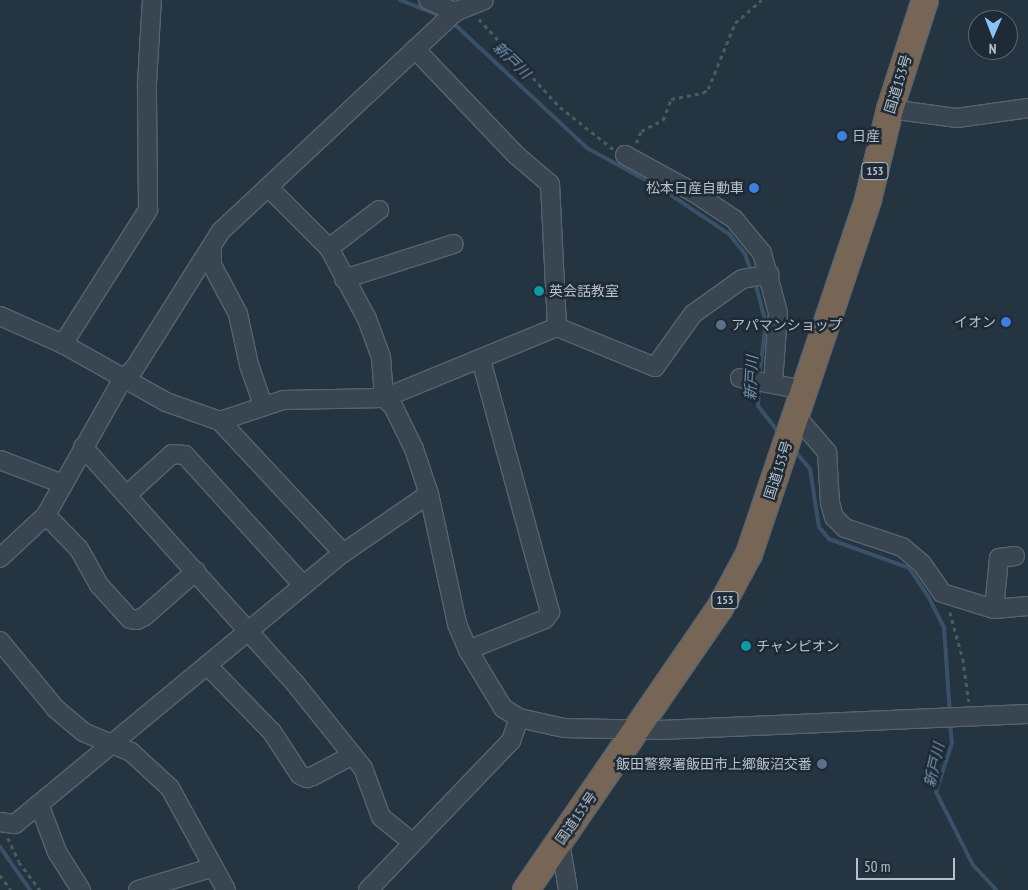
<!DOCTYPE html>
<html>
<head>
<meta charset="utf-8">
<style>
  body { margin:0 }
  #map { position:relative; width:1028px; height:890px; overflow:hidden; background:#253441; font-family:"PT Sans Narrow","Noto Sans JP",sans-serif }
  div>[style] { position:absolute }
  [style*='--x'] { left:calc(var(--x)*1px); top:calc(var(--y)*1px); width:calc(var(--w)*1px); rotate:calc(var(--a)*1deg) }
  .stream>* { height:4px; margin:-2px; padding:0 2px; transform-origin:2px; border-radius:2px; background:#385169 }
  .path>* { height:2.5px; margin-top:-1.25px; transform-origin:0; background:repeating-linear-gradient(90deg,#455e5e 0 4px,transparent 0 8px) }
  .roads { filter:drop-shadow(1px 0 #57636e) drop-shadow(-1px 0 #57636e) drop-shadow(0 1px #57636e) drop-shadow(0 -1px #57636e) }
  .minor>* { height:18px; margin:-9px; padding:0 9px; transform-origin:9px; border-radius:9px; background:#394551 }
  .highway>* { height:26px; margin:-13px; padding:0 13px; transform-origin:13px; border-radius:13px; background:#776656 }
  .dots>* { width:14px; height:14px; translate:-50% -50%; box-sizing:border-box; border:2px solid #1e2a36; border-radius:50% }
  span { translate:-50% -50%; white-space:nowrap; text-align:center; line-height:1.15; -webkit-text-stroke:5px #1e2a36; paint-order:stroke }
  .shield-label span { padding:1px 4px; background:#1e2a36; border:1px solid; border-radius:4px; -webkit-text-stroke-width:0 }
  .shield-label { font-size:12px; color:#b6c0cb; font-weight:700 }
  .street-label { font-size:14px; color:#b6c0cb }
  .poi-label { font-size:14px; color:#b6c0cb }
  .left { translate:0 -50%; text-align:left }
  .right { translate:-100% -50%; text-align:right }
  .water-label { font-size:15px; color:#7594af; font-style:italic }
  .north { position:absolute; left:968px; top:10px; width:50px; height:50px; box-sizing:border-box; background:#1e2a36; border:1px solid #5b6672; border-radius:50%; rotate:181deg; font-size:14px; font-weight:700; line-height:20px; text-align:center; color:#b6c0cb }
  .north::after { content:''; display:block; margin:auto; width:18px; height:22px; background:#8ac2fb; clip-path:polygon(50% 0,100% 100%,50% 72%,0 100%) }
  .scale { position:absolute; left:856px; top:858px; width:99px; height:22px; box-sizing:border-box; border:2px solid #b6c0cb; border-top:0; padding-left:6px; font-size:15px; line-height:18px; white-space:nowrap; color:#b6c0cb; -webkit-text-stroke:4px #1e2a36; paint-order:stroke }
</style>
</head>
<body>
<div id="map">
  <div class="stream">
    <i style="--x:400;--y:0;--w:46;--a:21.6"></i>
    <i style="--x:451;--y:21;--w:186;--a:43"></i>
    <i style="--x:587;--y:148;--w:85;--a:28.7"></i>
    <i style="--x:662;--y:189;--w:81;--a:33.9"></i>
    <i style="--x:729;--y:234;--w:26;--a:51"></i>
    <i style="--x:745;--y:254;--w:20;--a:70"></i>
    <i style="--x:755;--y:282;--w:42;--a:75"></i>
    <i style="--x:766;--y:323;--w:55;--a:97.3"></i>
    <i style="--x:759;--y:387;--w:19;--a:93"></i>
    <i style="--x:758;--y:406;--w:34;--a:52"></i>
    <i style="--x:794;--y:450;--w:25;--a:50"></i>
    <i style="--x:810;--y:469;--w:59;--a:81.2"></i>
    <i style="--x:819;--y:527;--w:16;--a:50"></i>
    <i style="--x:829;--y:539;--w:85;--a:19.9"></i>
    <i style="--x:909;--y:568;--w:34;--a:56"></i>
    <i style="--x:928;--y:596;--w:36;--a:63"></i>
    <i style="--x:944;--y:628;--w:85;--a:86"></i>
    <i style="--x:950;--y:722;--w:21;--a:85"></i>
    <i style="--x:952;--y:743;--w:52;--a:108.1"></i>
    <i style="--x:936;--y:792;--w:82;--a:63.1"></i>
    <i style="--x:973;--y:865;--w:34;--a:47"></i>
    <i style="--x:0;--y:847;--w:52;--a:55.1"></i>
  </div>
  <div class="path">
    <i style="--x:479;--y:19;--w:120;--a:47.4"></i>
    <i style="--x:560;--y:107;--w:68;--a:38.4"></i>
    <i style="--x:636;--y:143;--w:13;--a:-67"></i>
    <i style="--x:641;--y:131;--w:25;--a:-27"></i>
    <i style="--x:663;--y:120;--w:22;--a:-69"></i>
    <i style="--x:671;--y:99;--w:33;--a:-11"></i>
    <i style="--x:703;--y:93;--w:6;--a:-39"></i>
    <i style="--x:708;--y:89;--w:71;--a:-67.8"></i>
    <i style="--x:735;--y:23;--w:35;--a:-41"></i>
    <i style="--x:950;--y:612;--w:49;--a:74.5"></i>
    <i style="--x:963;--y:659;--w:43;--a:82.1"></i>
    <i style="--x:8;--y:838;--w:26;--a:65"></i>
    <i style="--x:19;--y:862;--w:35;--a:53"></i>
    <i style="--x:0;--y:875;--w:19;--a:54"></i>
  </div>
  <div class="roads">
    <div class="minor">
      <i style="--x:428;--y:0;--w:30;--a:24"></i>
      <i style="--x:890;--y:109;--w:68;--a:7.7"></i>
      <i style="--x:957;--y:118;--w:72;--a:-8"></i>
      <i style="--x:625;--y:155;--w:77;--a:28.6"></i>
      <i style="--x:693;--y:192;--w:49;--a:33.4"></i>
      <i style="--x:734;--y:219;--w:44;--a:50.5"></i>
      <i style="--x:762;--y:253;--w:62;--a:75.1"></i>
      <i style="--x:778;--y:313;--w:70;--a:94.1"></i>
      <i style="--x:269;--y:188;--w:85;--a:45"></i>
      <i style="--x:329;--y:248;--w:81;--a:61.8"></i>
      <i style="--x:367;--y:319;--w:40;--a:69.8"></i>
      <i style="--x:381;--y:357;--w:41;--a:85.8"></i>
      <i style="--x:384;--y:398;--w:12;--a:42"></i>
      <i style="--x:393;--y:406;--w:48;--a:64"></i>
      <i style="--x:414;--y:449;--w:47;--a:71.6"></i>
      <i style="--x:429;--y:494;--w:133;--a:77.8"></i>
      <i style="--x:457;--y:624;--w:28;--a:67"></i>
      <i style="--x:468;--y:650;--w:68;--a:58.9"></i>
      <i style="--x:503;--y:708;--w:19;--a:32"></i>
      <i style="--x:519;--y:718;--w:46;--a:12.5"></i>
      <i style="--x:564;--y:728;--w:96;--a:1.2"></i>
      <i style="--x:660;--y:730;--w:368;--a:-2.5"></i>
      <i style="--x:212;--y:248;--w:17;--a:90"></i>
      <i style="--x:212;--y:265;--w:55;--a:62"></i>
      <i style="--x:238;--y:314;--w:52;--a:77.8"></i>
      <i style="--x:249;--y:365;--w:42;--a:70.7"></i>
      <i style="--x:329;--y:248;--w:63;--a:-37.2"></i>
      <i style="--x:344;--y:279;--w:115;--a:-17.7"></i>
      <i style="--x:0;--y:316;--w:69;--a:24"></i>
      <i style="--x:63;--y:344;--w:118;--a:29.4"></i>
      <i style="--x:166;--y:402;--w:57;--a:19.4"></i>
      <i style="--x:220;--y:421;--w:66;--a:-18.4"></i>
      <i style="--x:283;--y:400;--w:101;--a:-1.1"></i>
      <i style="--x:384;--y:398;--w:187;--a:-22.3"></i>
      <i style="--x:557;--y:327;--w:143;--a:-92.8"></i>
      <i style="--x:550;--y:184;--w:45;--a:-139.5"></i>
      <i style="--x:516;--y:155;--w:146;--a:-133.6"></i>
      <i style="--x:557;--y:327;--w:106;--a:22.2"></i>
      <i style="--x:655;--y:367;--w:65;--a:-54.4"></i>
      <i style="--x:693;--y:314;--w:60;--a:-35.5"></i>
      <i style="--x:742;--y:279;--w:28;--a:-10"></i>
      <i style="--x:63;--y:344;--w:159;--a:-57.6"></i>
      <i style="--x:148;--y:210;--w:127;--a:-90.5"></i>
      <i style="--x:147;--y:83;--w:83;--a:-86.6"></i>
      <i style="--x:740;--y:378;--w:65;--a:10.6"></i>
      <i style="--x:796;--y:416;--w:48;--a:49.3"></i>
      <i style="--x:827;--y:452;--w:51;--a:86.6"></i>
      <i style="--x:830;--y:503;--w:15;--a:74"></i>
      <i style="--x:834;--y:517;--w:16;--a:45"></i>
      <i style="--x:845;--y:528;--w:60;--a:18.4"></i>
      <i style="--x:902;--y:547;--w:26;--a:40"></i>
      <i style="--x:922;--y:564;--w:35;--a:55"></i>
      <i style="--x:942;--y:593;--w:54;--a:17.1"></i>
      <i style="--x:994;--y:609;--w:34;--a:-5"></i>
      <i style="--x:220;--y:421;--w:180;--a:47"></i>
      <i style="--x:83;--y:447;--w:316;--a:48.1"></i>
      <i style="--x:294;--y:682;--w:110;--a:51.3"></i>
      <i style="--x:363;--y:768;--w:52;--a:69.8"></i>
      <i style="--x:381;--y:817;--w:41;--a:39.1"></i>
      <i style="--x:0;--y:460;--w:67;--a:20.9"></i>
      <i style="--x:127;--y:495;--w:61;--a:-42.3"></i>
      <i style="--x:172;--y:454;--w:13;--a:4"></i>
      <i style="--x:185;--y:455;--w:176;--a:47.8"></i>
      <i style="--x:46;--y:515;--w:47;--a:45.9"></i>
      <i style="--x:79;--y:549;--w:41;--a:60.9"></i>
      <i style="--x:99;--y:585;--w:46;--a:47.6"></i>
      <i style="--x:130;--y:619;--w:7;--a:8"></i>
      <i style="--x:137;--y:620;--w:9;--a:-27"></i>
      <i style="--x:145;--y:616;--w:68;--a:-41.4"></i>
      <i style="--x:0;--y:558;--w:63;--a:-43.1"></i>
      <i style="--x:46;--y:515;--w:155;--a:-60.6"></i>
      <i style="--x:122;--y:380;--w:16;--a:-43"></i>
      <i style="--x:134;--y:369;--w:163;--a:-57.8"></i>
      <i style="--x:221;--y:231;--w:320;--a:-43.1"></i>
      <i style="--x:455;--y:12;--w:31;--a:-22"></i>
      <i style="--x:994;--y:609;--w:51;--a:-84.4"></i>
      <i style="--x:999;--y:558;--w:16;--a:-7"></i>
      <i style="--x:0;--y:641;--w:88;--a:50.5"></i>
      <i style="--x:56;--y:709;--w:35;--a:40"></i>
      <i style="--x:83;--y:732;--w:52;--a:22.6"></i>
      <i style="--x:131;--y:752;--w:53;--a:42.7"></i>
      <i style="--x:170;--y:788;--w:116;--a:61.2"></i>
      <i style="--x:468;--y:650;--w:83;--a:-21.9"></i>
      <i style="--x:545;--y:619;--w:9;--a:-54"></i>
      <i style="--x:550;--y:612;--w:262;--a:-105.3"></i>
      <i style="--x:207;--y:665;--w:93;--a:45.9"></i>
      <i style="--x:272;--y:732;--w:51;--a:56.9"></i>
      <i style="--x:300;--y:775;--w:8;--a:23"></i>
      <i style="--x:307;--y:778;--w:6;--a:-18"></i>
      <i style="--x:313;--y:776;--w:45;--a:-27.7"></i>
      <i style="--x:39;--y:804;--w:51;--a:69.4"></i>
      <i style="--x:57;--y:852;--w:45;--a:57.7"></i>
      <i style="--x:0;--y:822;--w:15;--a:8"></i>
      <i style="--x:15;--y:824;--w:425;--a:-39.6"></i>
      <i style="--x:343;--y:553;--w:104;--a:-34.5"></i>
      <i style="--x:560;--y:842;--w:49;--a:80.5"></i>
      <i style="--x:138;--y:890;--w:79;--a:-16.8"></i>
      <i style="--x:368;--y:890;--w:207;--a:-46.2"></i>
      <i style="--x:511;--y:741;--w:24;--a:-71"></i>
    </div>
    <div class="highway">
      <i style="--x:526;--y:890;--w:342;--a:-55.5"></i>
      <i style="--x:720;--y:608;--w:61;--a:-61.8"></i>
      <i style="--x:749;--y:554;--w:373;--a:-71.4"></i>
      <i style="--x:868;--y:200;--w:94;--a:-76.4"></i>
      <i style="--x:890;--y:109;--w:114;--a:-72.2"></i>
    </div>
  </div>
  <div class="dots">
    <i style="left:842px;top:136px;background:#3f7fe0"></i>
    <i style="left:754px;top:188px;background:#3f7fe0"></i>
    <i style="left:539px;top:291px;background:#0f9aa8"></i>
    <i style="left:1006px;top:322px;background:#3f7fe0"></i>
    <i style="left:721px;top:325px;background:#5c6f8a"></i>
    <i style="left:746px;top:646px;background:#0f9aa8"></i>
    <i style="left:822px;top:764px;background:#5c6f8a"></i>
  </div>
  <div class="shield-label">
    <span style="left:875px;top:171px">153</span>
    <span style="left:725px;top:600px">153</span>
  </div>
  <div class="street-label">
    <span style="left:898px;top:84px;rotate:-73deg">国道153号</span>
    <span style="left:778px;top:470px;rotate:-72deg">国道153号</span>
    <span style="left:576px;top:818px;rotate:-55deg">国道153号</span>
  </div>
  <div class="poi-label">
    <span class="left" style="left:852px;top:136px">日産</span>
    <span class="right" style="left:744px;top:188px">松本日産自動車</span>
    <span class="left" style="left:549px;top:291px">英会話教室</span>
    <span class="right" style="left:996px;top:322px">イオン</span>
    <span class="left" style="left:731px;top:325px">アパマンショップ</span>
    <span class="left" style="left:756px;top:646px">チャンピオン</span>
    <span class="right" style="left:812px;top:764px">飯田警察署飯田市上郷飯沼交番</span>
  </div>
  <div class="water-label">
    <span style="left:512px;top:60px;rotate:44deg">新戸川</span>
    <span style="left:751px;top:378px;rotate:-87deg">新戸川</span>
    <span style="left:934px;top:765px;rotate:-77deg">新戸川</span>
  </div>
  <div class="north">N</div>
  <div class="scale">50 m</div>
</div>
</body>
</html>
